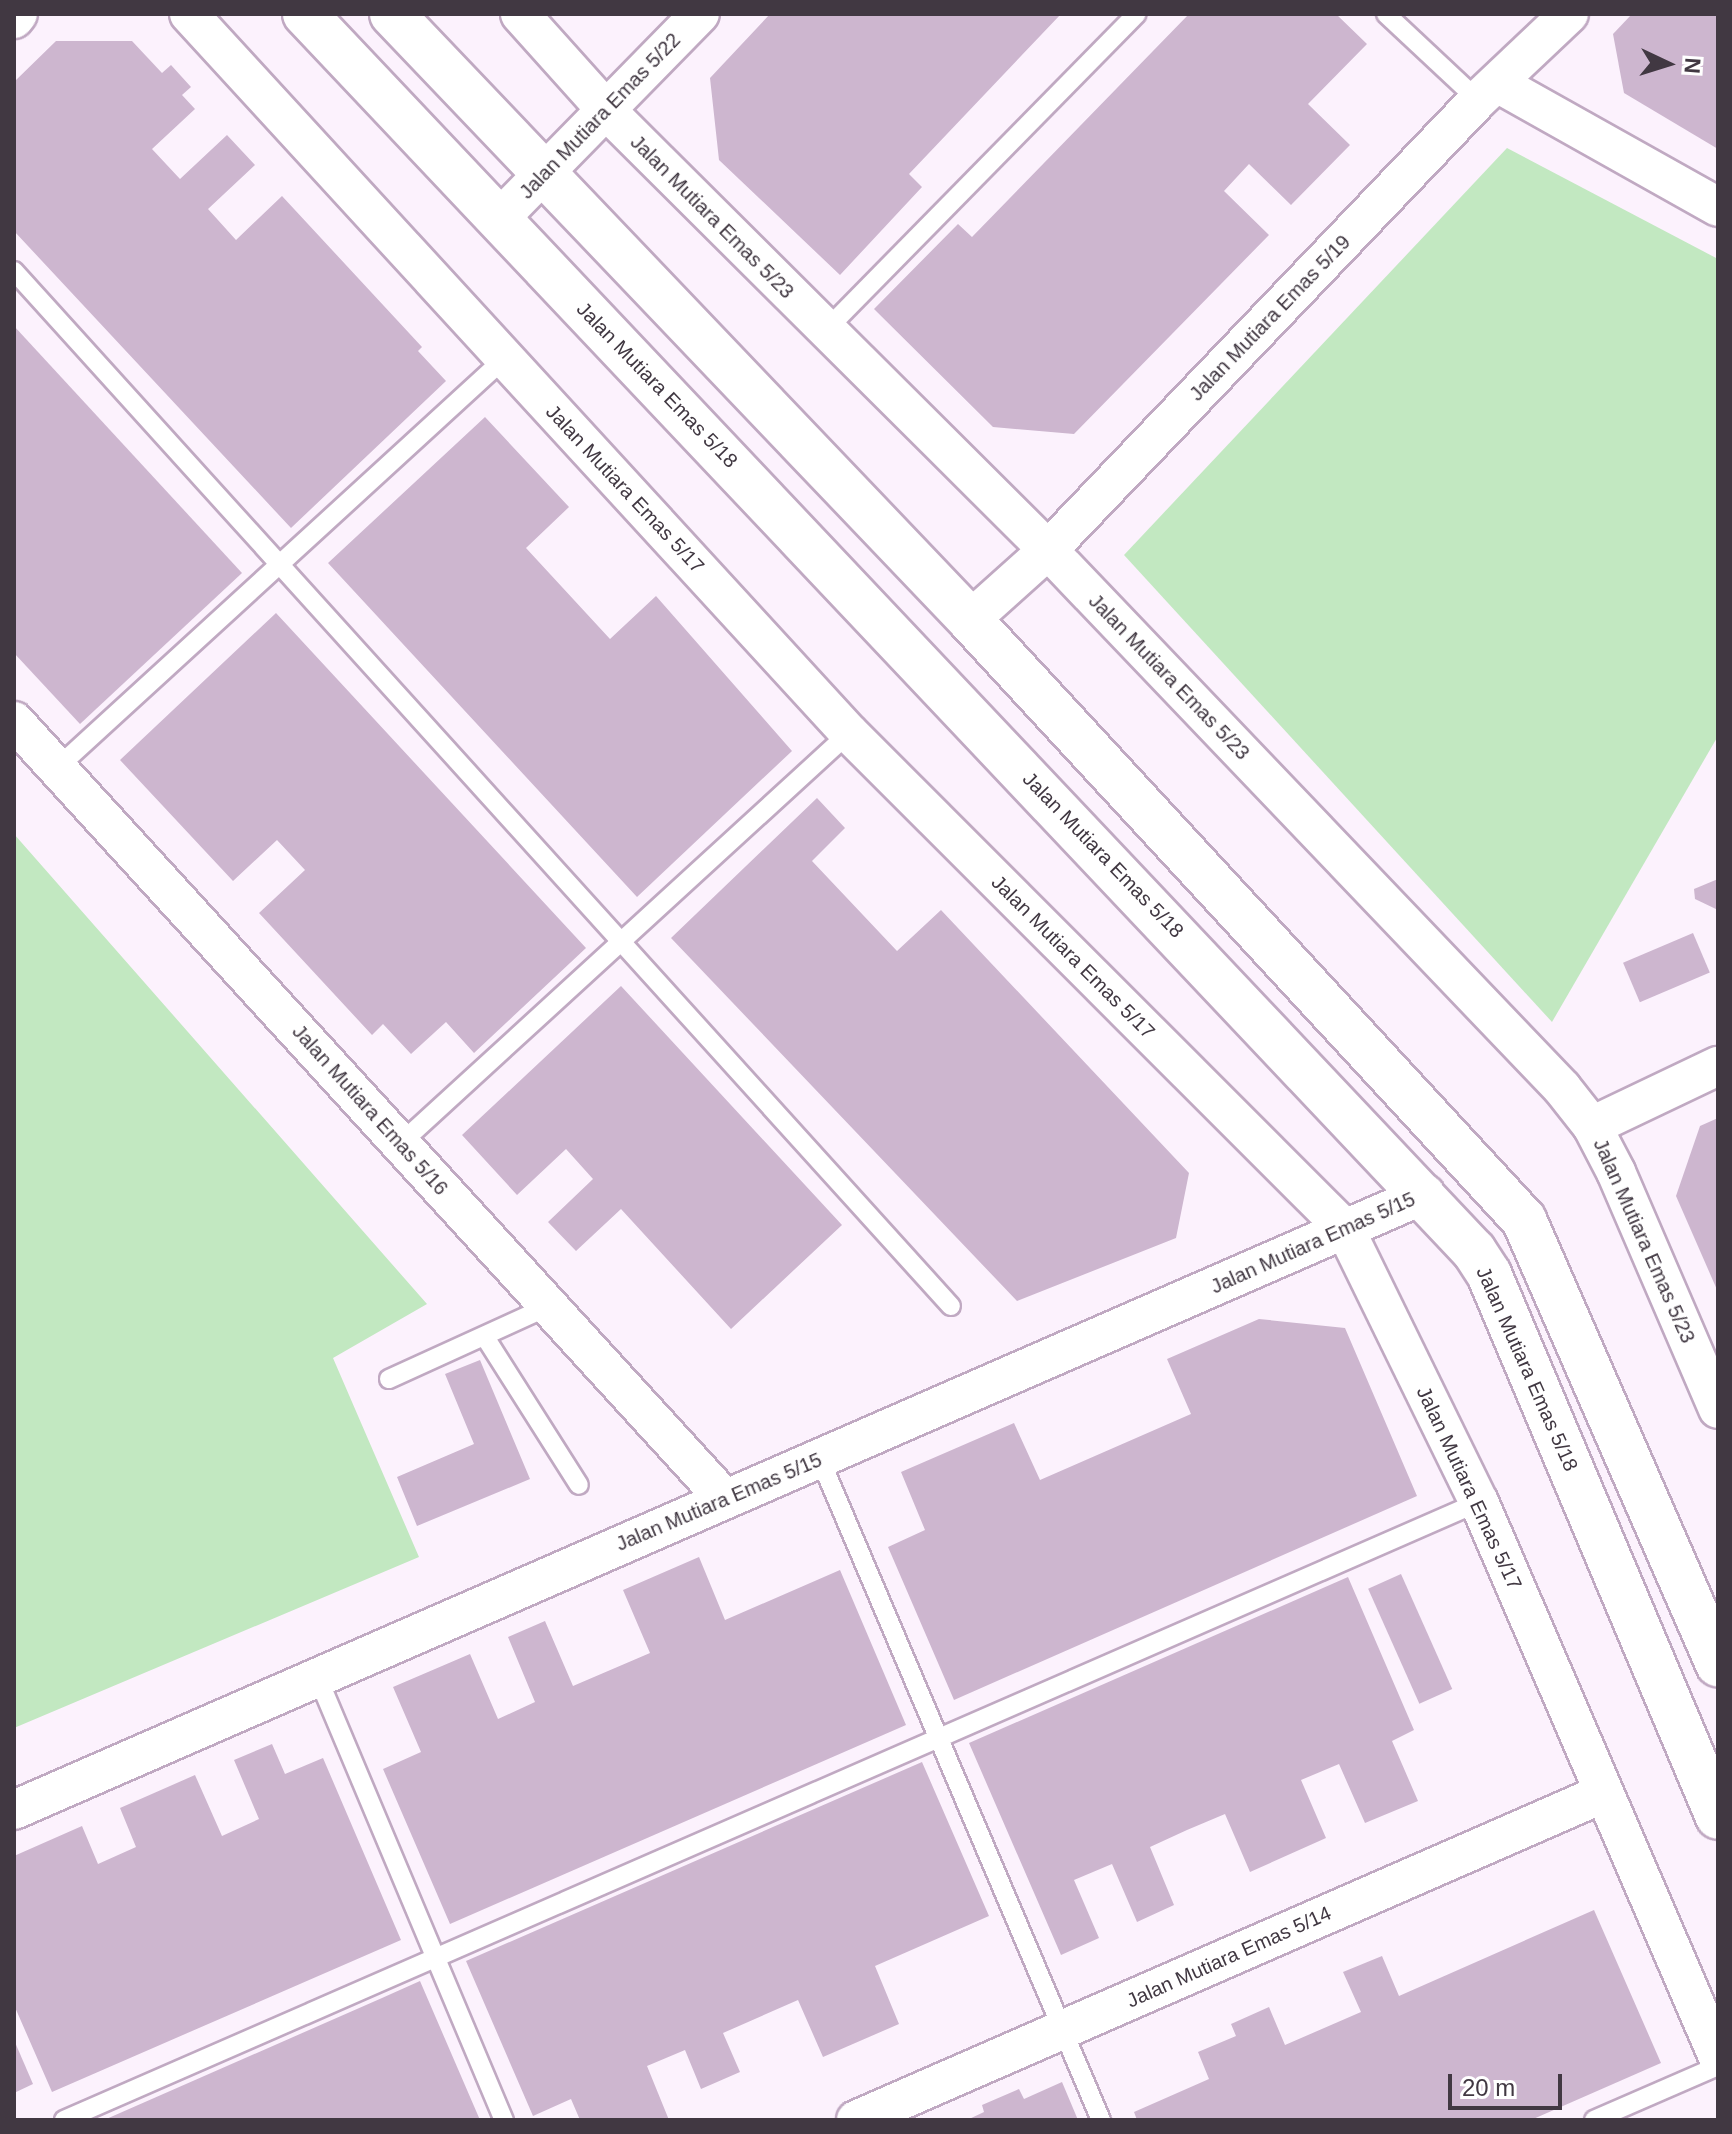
<!DOCTYPE html>
<html>
<head>
<meta charset="utf-8">
<style>
  body { margin:0 }
  #map { position:relative; width:1732px; height:2134px; overflow:hidden; background:#fcf2fd; font-family:Helvetica,sans-serif }
  div>[style] { position:absolute }
  [style*='--x'] { left:calc(var(--x)*1px); top:calc(var(--y)*1px); width:calc(var(--w)*1px); rotate:calc(var(--a)*1deg) }
  .green>* { inset:0; background:#c2e8c1 }
  .building>* { inset:0; background:#cdb6cf; transform-origin:0 0 }
  .roads { filter:drop-shadow(2px 0 #c0a9c2) drop-shadow(-2px 0 #c0a9c2) drop-shadow(0 2px #c0a9c2) drop-shadow(0 -2px #c0a9c2) }
  .lane>* { height:18px; margin:-9px; padding:0 9px; transform-origin:9px; border-radius:9px; background:#fff }
  .street>* { height:38px; margin:-19px; padding:0 19px; transform-origin:19px; border-radius:19px; background:#fff }
  .secondary>* { height:44px; margin:-22px; padding:0 22px; transform-origin:22px; border-radius:22px; background:#fff }
  span { translate:-50% -50%; white-space:nowrap; text-align:center; line-height:1.15; -webkit-text-stroke:6px #fff; paint-order:stroke }
  .street-label { font-size:20px; color:#413842 }
  .frame { position:absolute; inset:0; border:16px solid #413842; pointer-events:none }
  .north { position:absolute; left:1628px; top:24px; width:80px; height:80px; -webkit-text-stroke:6px #fff; paint-order:stroke; rotate:94deg; font-size:22px; font-weight:700; line-height:32px; text-align:center; color:#413842 }
  .north::after { content:''; display:block; margin:auto; width:28px; height:36px; background:#413842; clip-path:polygon(50% 0,100% 100%,50% 72%,0 100%) }
  .scale { position:absolute; left:1448px; top:2074px; width:114px; height:36px; box-sizing:border-box; border:4px solid #413842; border-top:0; padding-left:10px; font-size:24px; line-height:28px; white-space:nowrap; color:#413842; -webkit-text-stroke:6px #fff; paint-order:stroke }
</style>
</head>
<body>
<div id="map">
  <div class="green">
    <i style="clip-path:polygon(1507px 148px,1718px 259px,1718px 736px,1552px 1022px,1124px 555px)"></i>
    <i style="clip-path:polygon(14px 834px,427px 1304px,333px 1358px,419px 1557px,14px 1728px)"></i>
  </div>
  <div class="building">
    <i style="clip-path:polygon(770px 14px,1061px 14px,909px 174px,922px 187px,840px 275px,719px 160px,710px 78px)"></i>
    <i style="clip-path:polygon(1189px 14px,1336px 14px,1367px 44px,1308px 104px,1350px 145px,1291px 205px,1249px 164px,1224px 191px,1269px 235px,1074px 434px,993px 427px,874px 309px,958px 224px,972px 237px)"></i>
    <i style="clip-path:polygon(1632px 14px,1718px 14px,1718px 149px,1624px 93px,1613px 34px)"></i>
    <i style="clip-path:polygon(56px 41px,132px 41px,162px 73px,171px 65px,191px 87px,182px 95px,195px 109px,152px 149px,180px 179px,227px 135px,255px 165px,208px 209px,236px 240px,282px 196px,422px 347px,418px 351px,446px 381px,291px 528px,14px 231px,14px 82px)"></i>
    <i style="clip-path:polygon(14px 326px,242px 573px,80px 724px,14px 653px)"></i>
    <i style="clip-path:polygon(485px 417px,569px 507px,526px 548px,610px 639px,656px 596px,792px 751px,637px 897px,328px 563px)"></i>
    <i style="clip-path:polygon(276px 613px,586px 948px,474px 1053px,446px 1022px,411px 1054px,383px 1024px,372px 1035px,259px 913px,305px 870px,277px 840px,233px 881px,120px 760px)"></i>
    <i style="clip-path:polygon(817px 798px,845px 828px,812px 861px,897px 951px,941px 910px,1189px 1173px,1176px 1238px,1017px 1301px,671px 938px)"></i>
    <i style="clip-path:polygon(1718px 879px,1718px 910px,1695px 899px,1694px 889px)"></i>
    <i style="left:1693px;top:933px;width:43px;height:76px;rotate:67deg"></i>
    <i style="clip-path:polygon(621px 986px,842px 1225px,731px 1329px,621px 1209px,576px 1251px,548px 1222px,593px 1179px,566px 1149px,517px 1195px,462px 1135px)"></i>
    <i style="clip-path:polygon(1718px 1118px,1718px 1292px,1676px 1196px,1700px 1126px)"></i>
    <i style="clip-path:polygon(1259px 1319px,1345px 1328px,1417px 1496px,954px 1700px,888px 1547px,925px 1530px,901px 1472px,1014px 1423px,1040px 1480px,1191px 1414px,1167px 1359px)"></i>
    <i style="clip-path:polygon(480px 1360px,530px 1479px,417px 1526px,397px 1477px,474px 1444px,445px 1374px)"></i>
    <i style="clip-path:polygon(699px 1557px,725px 1620px,840px 1570px,906px 1725px,450px 1924px,383px 1769px,421px 1752px,393px 1687px,470px 1654px,498px 1719px,535px 1702px,508px 1637px,545px 1621px,573px 1686px,650px 1653px,623px 1590px)"></i>
    <i style="left:1401px;top:1574px;width:126px;height:36px;rotate:66deg"></i>
    <i style="clip-path:polygon(1348px 1577px,1414px 1730px,1392px 1741px,1418px 1801px,1365px 1823px,1339px 1764px,1301px 1780px,1326px 1838px,1250px 1872px,1225px 1814px,1187px 1830px,1150px 1847px,1174px 1905px,1137px 1922px,1112px 1864px,1074px 1880px,1099px 1938px,1061px 1955px,969px 1743px)"></i>
    <i style="clip-path:polygon(272px 1744px,285px 1774px,323px 1758px,401px 1940px,52px 2092px,14px 2005px,14px 1856px,82px 1826px,98px 1864px,136px 1847px,120px 1808px,195px 1775px,222px 1836px,259px 1819px,234px 1760px)"></i>
    <i style="clip-path:polygon(922px 1762px,989px 1916px,875px 1966px,899px 2024px,823px 2057px,798px 2000px,723px 2033px,740px 2072px,701px 2089px,685px 2050px,647px 2066px,669px 2120px,580px 2120px,571px 2099px,533px 2116px,466px 1961px)"></i>
    <i style="clip-path:polygon(1594px 1910px,1661px 2063px,1531px 2120px,1137px 2120px,1134px 2112px,1209px 2079px,1198px 2052px,1236px 2036px,1231px 2024px,1269px 2007px,1285px 2045px,1361px 2012px,1343px 1972px,1382px 1956px,1399px 1996px)"></i>
    <i style="clip-path:polygon(420px 1981px,480px 2120px,104px 2120px,382px 1998px)"></i>
    <i style="clip-path:polygon(14px 2040px,33px 2084px,14px 2093px)"></i>
    <i style="clip-path:polygon(1062px 2082px,1078px 2120px,967px 2120px,984px 2112px,982px 2105px,1019px 2089px,1024px 2099px)"></i>
  </div>
  <div class="roads">
    <div class="lane">
      <i style="--x:1386;--y:14;--w:126;--a:43.1"></i>
      <i style="--x:14;--y:271;--w:1396;--a:47.85"></i>
      <i style="--x:826;--y:330;--w:443;--a:-45.5"></i>
      <i style="--x:57;--y:768;--w:607;--a:-42.46"></i>
      <i style="--x:401;--y:1143;--w:607;--a:-42.46"></i>
      <i style="--x:485;--y:1337;--w:175;--a:57.6"></i>
      <i style="--x:389;--y:1379;--w:176;--a:-24.5"></i>
      <i style="--x:820;--y:1459;--w:718;--a:66.97"></i>
      <i style="--x:318;--y:1678;--w:480;--a:67.2"></i>
      <i style="--x:64;--y:2120;--w:1544;--a:-23.59"></i>
      <i style="--x:1594;--y:2120;--w:135;--a:-23.5"></i>
    </div>
    <div class="street">
      <i style="--x:189;--y:14;--w:976;--a:47.45"></i>
      <i style="--x:849;--y:733;--w:701;--a:45"></i>
      <i style="--x:1345;--y:1229;--w:304;--a:63.9"></i>
      <i style="--x:1479;--y:1502;--w:604;--a:66.7"></i>
      <i style="--x:520;--y:14;--w:129;--a:48.1"></i>
      <i style="--x:606;--y:110;--w:624;--a:44.87"></i>
      <i style="--x:1048;--y:550;--w:744;--a:46.31"></i>
      <i style="--x:1562;--y:1088;--w:48;--a:51.7"></i>
      <i style="--x:1592;--y:1126;--w:52;--a:62.4"></i>
      <i style="--x:1616;--y:1172;--w:258;--a:66.7"></i>
      <i style="--x:14;--y:19;--w:6;--a:-51"></i>
      <i style="--x:1499;--y:84;--w:251;--a:29.3"></i>
      <i style="--x:499;--y:219;--w:287;--a:-45.6"></i>
      <i style="--x:970;--y:620;--w:105;--a:-41.9"></i>
      <i style="--x:1048;--y:550;--w:622;--a:-46.3"></i>
      <i style="--x:1478;--y:100;--w:125;--a:-43.4"></i>
      <i style="--x:14;--y:721;--w:1054;--a:47.58"></i>
      <i style="--x:1592;--y:1126;--w:140;--a:-25.5"></i>
      <i style="--x:14;--y:1810;--w:1540;--a:-23.58"></i>
      <i style="--x:856;--y:2120;--w:814;--a:-23.61"></i>
    </div>
    <div class="secondary">
      <i style="--x:305;--y:14;--w:1702;--a:46.62"></i>
      <i style="--x:1474;--y:1251;--w:27;--a:57"></i>
      <i style="--x:1489;--y:1274;--w:589;--a:67.13"></i>
      <i style="--x:392;--y:14;--w:837;--a:46.35"></i>
      <i style="--x:970;--y:620;--w:817;--a:47.28"></i>
      <i style="--x:1524;--y:1220;--w:485;--a:66.4"></i>
    </div>
  </div>
  <div class="street-label">
    <span style="left:600px;top:116px;rotate:-46deg">Jalan Mutiara Emas 5/22</span>
    <span style="left:712px;top:217px;rotate:45deg">Jalan Mutiara Emas 5/23</span>
    <span style="left:1270px;top:318px;rotate:-46deg">Jalan Mutiara Emas 5/19</span>
    <span style="left:657px;top:385px;rotate:46deg">Jalan Mutiara Emas 5/18</span>
    <span style="left:625px;top:489px;rotate:47deg">Jalan Mutiara Emas 5/17</span>
    <span style="left:1169px;top:677px;rotate:46deg">Jalan Mutiara Emas 5/23</span>
    <span style="left:1103px;top:855px;rotate:46deg">Jalan Mutiara Emas 5/18</span>
    <span style="left:1073px;top:957px;rotate:45deg">Jalan Mutiara Emas 5/17</span>
    <span style="left:370px;top:1110px;rotate:48deg">Jalan Mutiara Emas 5/16</span>
    <span style="left:1644px;top:1241px;rotate:66deg">Jalan Mutiara Emas 5/23</span>
    <span style="left:1313px;top:1243px;rotate:-24deg">Jalan Mutiara Emas 5/15</span>
    <span style="left:1527px;top:1369px;rotate:66deg">Jalan Mutiara Emas 5/18</span>
    <span style="left:1469px;top:1488px;rotate:65deg">Jalan Mutiara Emas 5/17</span>
    <span style="left:719px;top:1502px;rotate:-23deg">Jalan Mutiara Emas 5/15</span>
    <span style="left:1229px;top:1957px;rotate:-24deg">Jalan Mutiara Emas 5/14</span>
  </div>
  <div class="frame"></div>
  <div class="north">N</div>
  <div class="scale">20 m</div>
</div>
</body>
</html>
